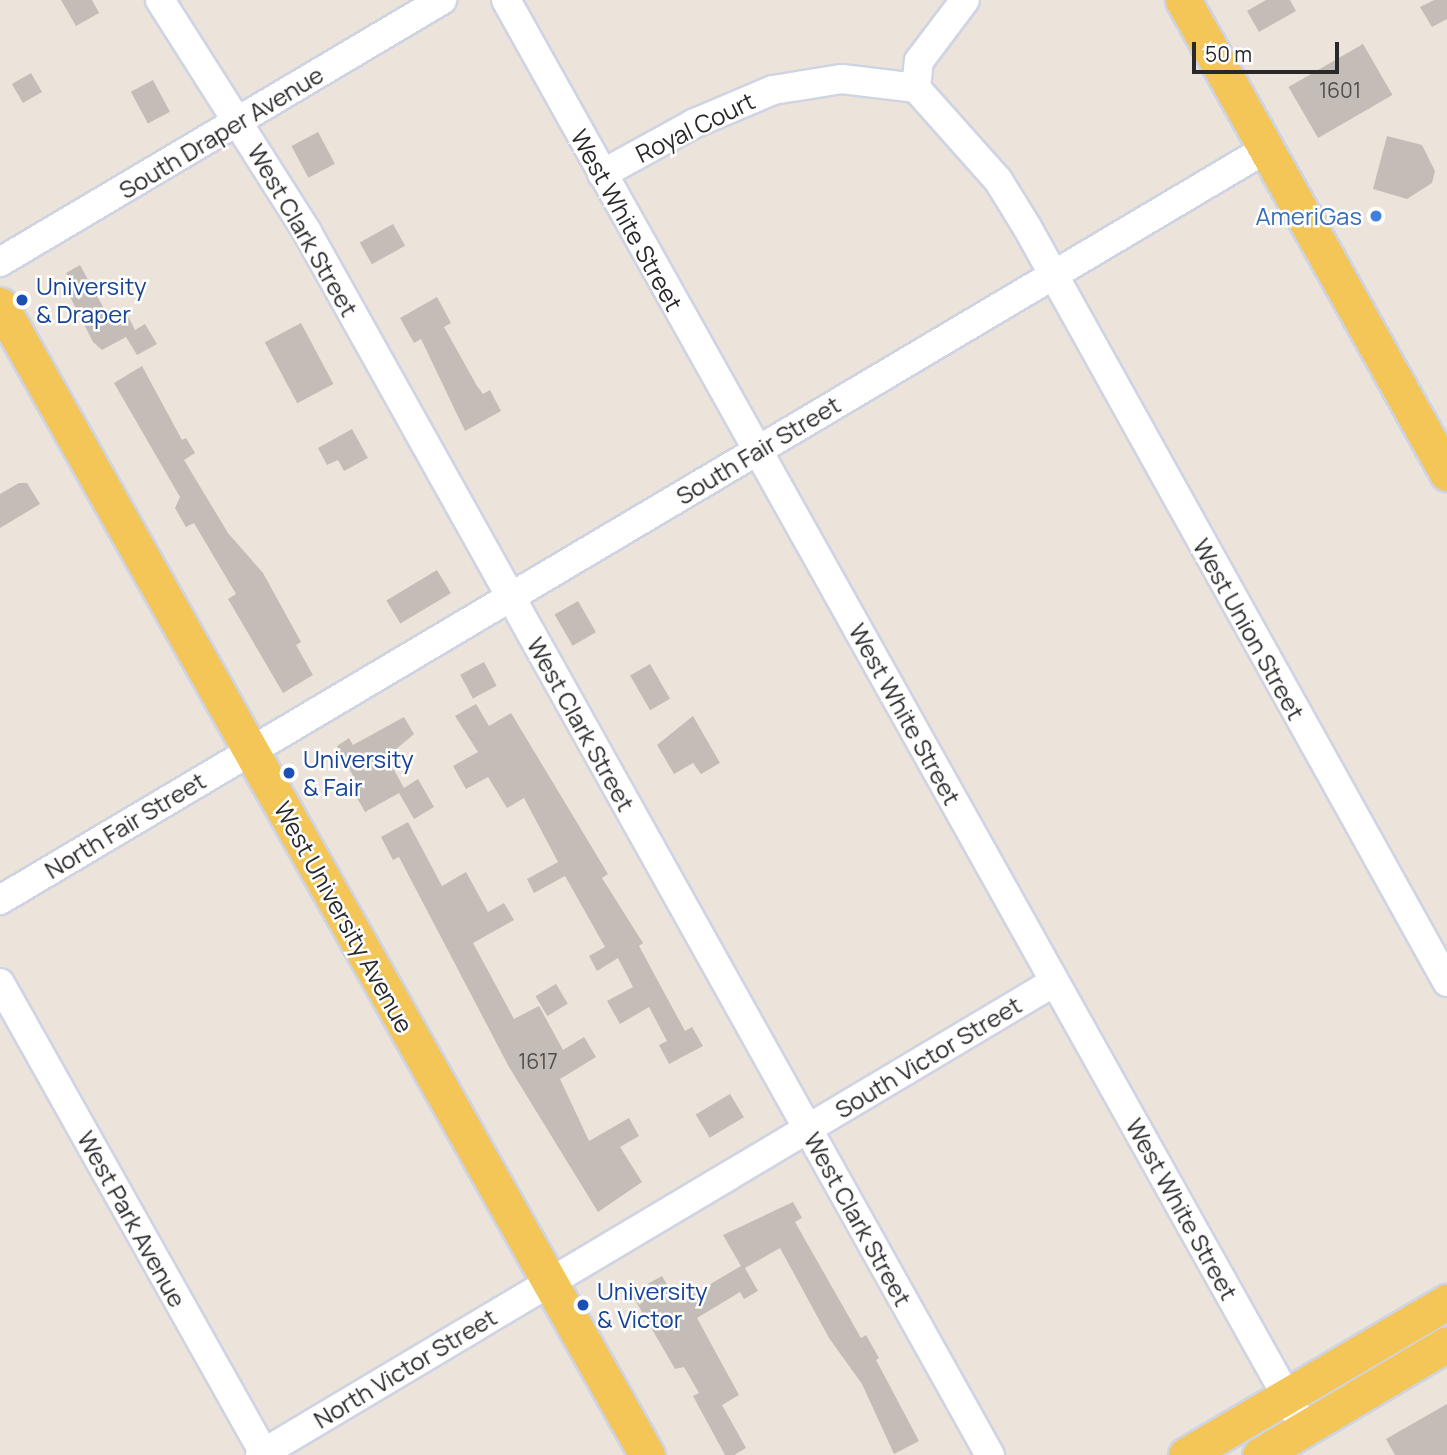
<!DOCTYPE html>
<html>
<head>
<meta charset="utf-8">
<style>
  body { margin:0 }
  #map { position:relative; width:1447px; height:1455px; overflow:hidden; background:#ece3da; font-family:Manrope,sans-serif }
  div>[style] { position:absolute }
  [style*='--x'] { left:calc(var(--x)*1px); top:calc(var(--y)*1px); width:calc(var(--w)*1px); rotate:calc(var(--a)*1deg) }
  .building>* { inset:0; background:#c4bdb7; transform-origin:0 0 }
  .roads { filter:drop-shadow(2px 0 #cfd4e3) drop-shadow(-2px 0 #cfd4e3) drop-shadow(0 2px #cfd4e3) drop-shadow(0 -2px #cfd4e3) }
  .minor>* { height:28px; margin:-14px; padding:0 14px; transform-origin:14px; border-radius:14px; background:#fff }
  .major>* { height:35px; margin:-17.5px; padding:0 17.5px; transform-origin:17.5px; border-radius:17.5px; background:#f4c557 }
  .dots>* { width:19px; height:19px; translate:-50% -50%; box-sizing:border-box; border:4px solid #fff; border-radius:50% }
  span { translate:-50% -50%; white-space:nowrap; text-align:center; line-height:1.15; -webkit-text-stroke:5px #fff; paint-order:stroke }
  .number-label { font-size:21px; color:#504e4c }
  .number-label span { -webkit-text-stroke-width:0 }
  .street-label { font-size:24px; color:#292929 }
  .shop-label { font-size:24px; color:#366cbe }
  .right { translate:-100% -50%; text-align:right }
  .transit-label { font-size:24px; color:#164399 }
  .left { translate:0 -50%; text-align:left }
  .scale { position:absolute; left:1192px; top:42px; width:147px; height:32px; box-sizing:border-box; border:4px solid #292929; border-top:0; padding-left:9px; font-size:21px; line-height:24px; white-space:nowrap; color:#292929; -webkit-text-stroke:5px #fff; paint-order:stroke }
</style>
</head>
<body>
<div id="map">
  <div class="building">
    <i style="clip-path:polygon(61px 0,92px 0,99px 13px,76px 26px)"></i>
    <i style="clip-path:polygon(1266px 0,1290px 0,1296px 11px,1259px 32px,1247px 11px)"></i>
    <i style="clip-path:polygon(1434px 0,1447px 0,1447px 19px,1432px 27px,1420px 7px)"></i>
    <i style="left:1363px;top:44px;width:59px;height:86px;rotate:60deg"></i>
    <i style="left:31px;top:73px;width:22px;height:22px;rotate:60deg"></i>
    <i style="left:153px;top:80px;width:36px;height:25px;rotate:62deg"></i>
    <i style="left:318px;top:132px;width:36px;height:30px;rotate:62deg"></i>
    <i style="clip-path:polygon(1387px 136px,1422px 145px,1435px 171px,1432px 183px,1407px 199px,1373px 189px)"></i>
    <i style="left:393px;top:224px;width:25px;height:38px;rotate:61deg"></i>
    <i style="clip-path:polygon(80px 265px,107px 314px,115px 321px,127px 314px,135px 330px,145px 324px,157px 344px,137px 355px,126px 337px,102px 350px,93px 342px,64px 285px,71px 282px,66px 273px)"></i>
    <i style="clip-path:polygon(437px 297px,451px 323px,444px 327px,477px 386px,483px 394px,490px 390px,501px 411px,465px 431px,421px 339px,414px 343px,400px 318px)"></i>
    <i style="left:301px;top:323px;width:69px;height:41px;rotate:62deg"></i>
    <i style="clip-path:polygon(142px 366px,182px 440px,186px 438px,195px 453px,184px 460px,228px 533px,263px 573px,301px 642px,296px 645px,313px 675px,283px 693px,228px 599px,236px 594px,194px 523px,186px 527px,175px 508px,180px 497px,114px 383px)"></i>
    <i style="clip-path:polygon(352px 429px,368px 458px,344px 471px,338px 460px,327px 465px,318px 448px)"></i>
    <i style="clip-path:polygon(19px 483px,27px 483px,40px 504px,0 528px,0 494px)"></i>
    <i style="left:437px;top:570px;width:27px;height:59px;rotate:59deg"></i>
    <i style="left:578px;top:601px;width:36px;height:27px;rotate:60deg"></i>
    <i style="left:484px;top:662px;width:27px;height:27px;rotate:62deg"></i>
    <i style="left:650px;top:664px;width:40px;height:23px;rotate:60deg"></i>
    <i style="clip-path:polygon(476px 704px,489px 726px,511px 713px,608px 874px,602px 878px,643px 943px,639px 946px,685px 1031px,692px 1027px,703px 1046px,669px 1064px,659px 1045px,667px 1041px,649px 1007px,620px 1024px,607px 1001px,633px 987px,618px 958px,597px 971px,589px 956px,605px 947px,565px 876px,534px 893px,527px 879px,558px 862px,524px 798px,507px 808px,488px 777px,466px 789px,453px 766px,478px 752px,455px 716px)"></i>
    <i style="clip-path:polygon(693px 716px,720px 763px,701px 774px,693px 763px,674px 774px,657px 745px)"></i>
    <i style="clip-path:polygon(404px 717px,414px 734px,387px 757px,404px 788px,418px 779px,434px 807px,414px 819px,399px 793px,365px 812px,352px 789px,358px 785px,337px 746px,349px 738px,353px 745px)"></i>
    <i style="clip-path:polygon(408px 822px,442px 886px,466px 872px,488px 912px,504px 903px,514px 920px,473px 943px,514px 1019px,539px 1006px,563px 1050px,584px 1037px,596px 1057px,560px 1079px,589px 1141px,629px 1118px,639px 1136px,620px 1147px,642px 1182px,598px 1212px,509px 1067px,399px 857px,393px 860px,381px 837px)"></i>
    <i style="left:556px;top:984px;width:23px;height:24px;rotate:59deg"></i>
    <i style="left:730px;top:1094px;width:27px;height:40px;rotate:59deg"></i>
    <i style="clip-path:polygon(793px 1202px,802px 1218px,795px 1222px,861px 1338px,866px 1335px,879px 1358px,876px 1360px,919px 1441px,894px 1454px,862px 1384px,829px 1338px,780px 1248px,745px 1268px,758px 1291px,744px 1299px,740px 1292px,697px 1318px,739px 1395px,722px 1405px,746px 1448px,734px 1455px,725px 1455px,693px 1396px,699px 1393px,684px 1367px,675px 1369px,631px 1293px,662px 1276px,678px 1303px,741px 1266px,723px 1235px)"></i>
    <i style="clip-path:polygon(1447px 1404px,1447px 1455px,1395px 1455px,1386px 1439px)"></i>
  </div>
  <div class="roads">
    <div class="minor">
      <i style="--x:160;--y:0;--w:275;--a:57.6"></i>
      <i style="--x:307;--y:232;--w:1401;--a:60.82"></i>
      <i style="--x:506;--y:0;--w:1621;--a:60.79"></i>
      <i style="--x:916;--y:88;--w:27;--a:-84"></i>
      <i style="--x:919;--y:61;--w:76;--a:-53"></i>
      <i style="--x:602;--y:174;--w:104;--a:-28.8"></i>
      <i style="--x:693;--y:124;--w:87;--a:-23"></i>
      <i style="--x:773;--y:90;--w:70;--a:-9.1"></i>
      <i style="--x:842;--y:79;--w:75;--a:6.9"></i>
      <i style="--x:916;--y:88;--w:123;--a:48.3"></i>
      <i style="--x:998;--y:180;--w:55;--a:58.3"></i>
      <i style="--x:1027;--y:227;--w:864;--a:60.91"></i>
      <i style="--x:0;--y:262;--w:514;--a:-30.66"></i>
      <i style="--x:0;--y:900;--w:1472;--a:-30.68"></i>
      <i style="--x:0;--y:983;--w:541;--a:60.69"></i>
      <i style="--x:260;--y:1455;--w:924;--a:-30.78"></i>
    </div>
    <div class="major">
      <i style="--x:1183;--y:0;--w:542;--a:60.83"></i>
      <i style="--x:0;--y:305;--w:1320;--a:60.64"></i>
      <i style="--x:1186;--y:1455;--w:303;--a:-30.4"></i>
      <i style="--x:1260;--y:1455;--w:217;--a:-30.7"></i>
    </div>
  </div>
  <div class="dots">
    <i style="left:1376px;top:216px;background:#3f7fe0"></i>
    <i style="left:22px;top:300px;background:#1a4fb4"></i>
    <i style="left:289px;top:773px;background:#1a4fb4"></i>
    <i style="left:583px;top:1305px;background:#1a4fb4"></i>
  </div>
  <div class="number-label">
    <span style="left:1340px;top:90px">1601</span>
    <span style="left:538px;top:1061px">1617</span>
  </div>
  <div class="street-label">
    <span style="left:695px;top:127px;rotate:-26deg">Royal Court</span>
    <span style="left:221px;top:132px;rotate:-31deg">South Draper Avenue</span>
    <span style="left:627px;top:220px;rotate:61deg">West White Street</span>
    <span style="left:303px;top:230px;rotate:60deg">West Clark Street</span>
    <span style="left:758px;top:450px;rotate:-31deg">South Fair Street</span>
    <span style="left:1249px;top:629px;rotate:61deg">West Union Street</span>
    <span style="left:905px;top:714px;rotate:61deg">West White Street</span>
    <span style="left:581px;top:724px;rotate:61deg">West Clark Street</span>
    <span style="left:125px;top:825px;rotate:-31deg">North Fair Street</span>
    <span style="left:344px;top:917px;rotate:61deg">West University Avenue</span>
    <span style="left:928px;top:1057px;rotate:-31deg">South Victor Street</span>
    <span style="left:1182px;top:1209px;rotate:61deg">West White Street</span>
    <span style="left:132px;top:1219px;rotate:61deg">West Park Avenue</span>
    <span style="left:858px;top:1219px;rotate:61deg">West Clark Street</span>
    <span style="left:405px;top:1368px;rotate:-31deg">North Victor Street</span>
  </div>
  <div class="shop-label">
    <span class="right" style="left:1362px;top:216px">AmeriGas</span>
  </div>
  <div class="transit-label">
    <span class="left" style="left:36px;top:300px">University<br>&amp; Draper</span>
    <span class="left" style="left:303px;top:773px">University<br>&amp; Fair</span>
    <span class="left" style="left:597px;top:1305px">University<br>&amp; Victor</span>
  </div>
  <div class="scale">50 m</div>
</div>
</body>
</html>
